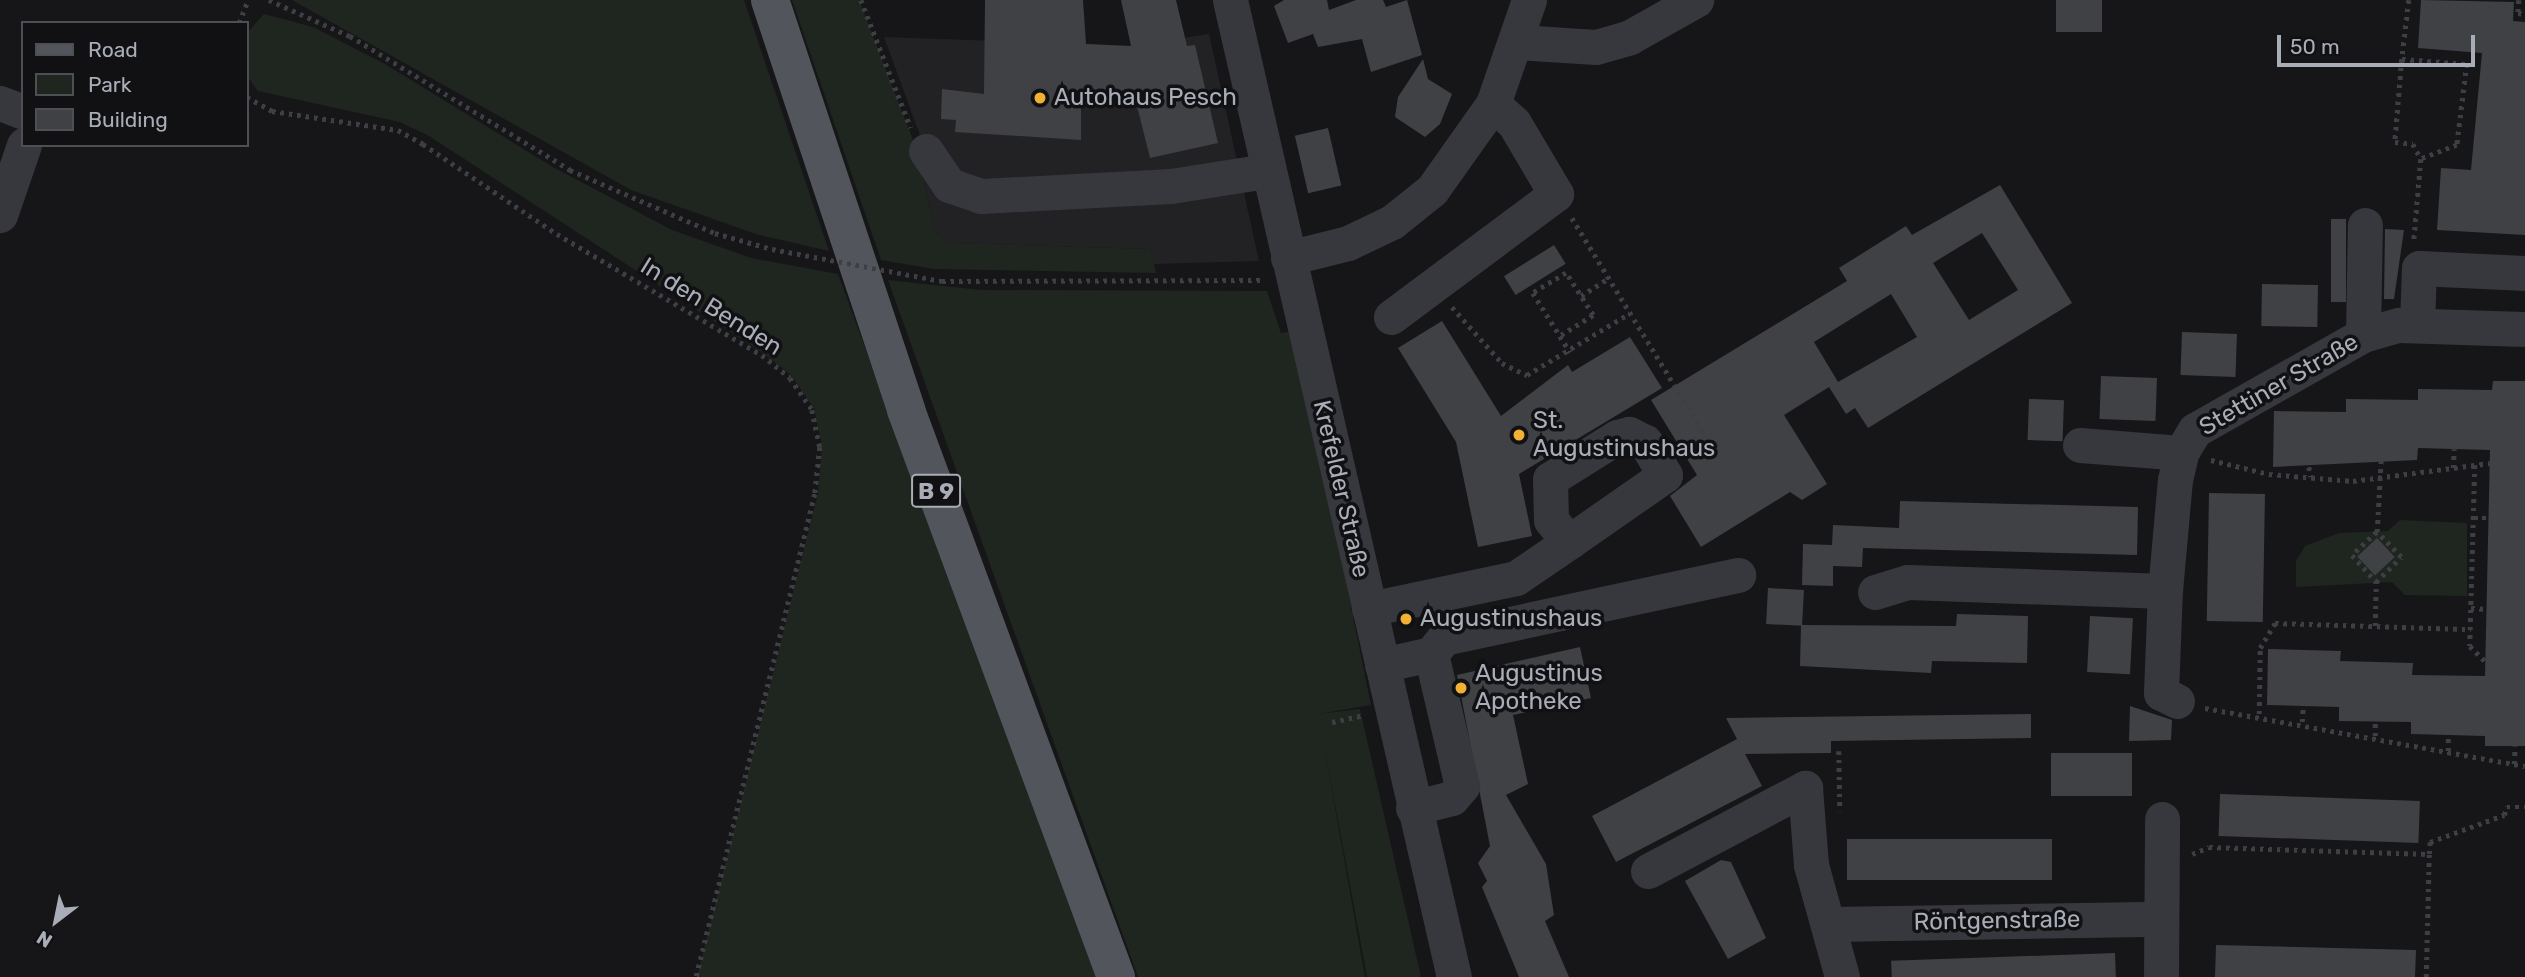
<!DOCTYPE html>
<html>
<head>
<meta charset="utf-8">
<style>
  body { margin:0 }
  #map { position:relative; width:2525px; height:977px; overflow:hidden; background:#161618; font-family:Rubik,sans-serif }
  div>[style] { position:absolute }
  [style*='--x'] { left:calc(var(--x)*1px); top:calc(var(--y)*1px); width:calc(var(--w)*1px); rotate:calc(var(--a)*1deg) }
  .built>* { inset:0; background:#222225 }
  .green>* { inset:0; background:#1e261f }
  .building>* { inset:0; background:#404145; transform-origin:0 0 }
  .path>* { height:4.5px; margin-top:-2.25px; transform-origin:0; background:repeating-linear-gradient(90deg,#3d3f44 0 3.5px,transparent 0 8.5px) }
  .minor>* { height:35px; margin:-17.5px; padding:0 17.5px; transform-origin:17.5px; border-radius:17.5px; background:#37383d }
  .major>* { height:38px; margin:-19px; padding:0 19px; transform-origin:19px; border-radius:19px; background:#53555c }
  .path-bridge>* { height:4.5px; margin-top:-2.25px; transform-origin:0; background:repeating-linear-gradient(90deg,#3d3f44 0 3.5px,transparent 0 8.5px) }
  .dots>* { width:19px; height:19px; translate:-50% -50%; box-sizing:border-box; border:4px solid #111113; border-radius:50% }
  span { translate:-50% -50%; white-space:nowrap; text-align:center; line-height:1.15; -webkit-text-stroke:7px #111113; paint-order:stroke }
  .shield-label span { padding:2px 5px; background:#111113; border:2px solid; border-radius:5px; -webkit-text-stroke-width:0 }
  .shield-label { font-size:23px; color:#a8adb8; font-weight:700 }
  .poi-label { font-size:24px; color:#a8adb8 }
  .left { translate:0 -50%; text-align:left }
  .street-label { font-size:24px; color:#a8adb8 }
  .legend { position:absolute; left:21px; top:21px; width:228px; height:126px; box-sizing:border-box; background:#111113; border:2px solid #4d4f55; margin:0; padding:9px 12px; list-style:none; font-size:21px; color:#a8adb8 }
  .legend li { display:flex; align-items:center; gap:14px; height:35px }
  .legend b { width:35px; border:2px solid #4d4f55 }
  .north { position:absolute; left:21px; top:886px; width:70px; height:70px; -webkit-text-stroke:5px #111113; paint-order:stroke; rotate:212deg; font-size:19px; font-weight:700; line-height:28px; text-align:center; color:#a8adb8 }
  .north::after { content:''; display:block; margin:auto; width:24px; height:32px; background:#a8adb8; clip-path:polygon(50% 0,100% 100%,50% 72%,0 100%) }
  .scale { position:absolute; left:2277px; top:35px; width:198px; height:32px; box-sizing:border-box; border:4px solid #a8adb8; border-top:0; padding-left:9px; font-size:21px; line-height:24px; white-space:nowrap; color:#a8adb8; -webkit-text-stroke:5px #111113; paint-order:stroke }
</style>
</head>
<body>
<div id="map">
  <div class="built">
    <i style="clip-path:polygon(1209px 34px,1259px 261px,1153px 264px,1151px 249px,951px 243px,935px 233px,918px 153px,922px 141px,884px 37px,1133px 46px)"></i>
  </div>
  <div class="green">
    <i style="clip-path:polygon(292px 0,744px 0,829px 251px,756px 234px,631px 190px)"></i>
    <i style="clip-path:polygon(792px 0,859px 0,918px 153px,935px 233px,951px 243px,1151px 249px,1156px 273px,934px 269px,881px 260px)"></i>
    <i style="clip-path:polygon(264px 14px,313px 27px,385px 64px,551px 166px,672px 230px,751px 258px,838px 274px,1096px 977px,697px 977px,818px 493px,822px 445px,814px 408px,791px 375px,763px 353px,429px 136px,400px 122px,258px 91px,247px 76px,247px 33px)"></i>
    <i style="clip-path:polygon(888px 280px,981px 290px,1267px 291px,1281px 333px,1295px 331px,1371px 705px,1318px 714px,1360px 709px,1421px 977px,1367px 977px,1324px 745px,1365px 977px,1138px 977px)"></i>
    <i style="clip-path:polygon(2400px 520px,2467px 523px,2467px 596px,2405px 595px,2392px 582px,2296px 587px,2296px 561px,2305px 546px,2339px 533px,2388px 531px)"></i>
  </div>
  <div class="building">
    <i style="clip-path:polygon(985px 0,1083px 0,1086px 44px,1131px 46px,1121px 0,1176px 0,1187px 46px,1195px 45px,1218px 143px,1150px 158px,1134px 94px,1081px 92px,1081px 140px,955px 132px,956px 120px,941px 119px,942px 89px,984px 94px)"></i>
    <i style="clip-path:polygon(1284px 0,1327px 0,1329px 10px,1356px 0,1383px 0,1386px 7px,1407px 0,1422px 55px,1371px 72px,1362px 39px,1318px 47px,1313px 34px,1288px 43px,1274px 6px)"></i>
    <i style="left:2056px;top:0;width:46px;height:32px"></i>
    <i style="clip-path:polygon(2421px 0,2514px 2px,2513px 21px,2525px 22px,2525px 235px,2437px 230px,2441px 168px,2471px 170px,2482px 53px,2418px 48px)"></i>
    <i style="clip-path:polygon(1423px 59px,1428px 79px,1452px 94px,1440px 124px,1425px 137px,1395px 117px,1398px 97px)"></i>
    <i style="left:1328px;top:128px;width:59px;height:34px;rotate:77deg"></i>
    <i style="clip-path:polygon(evenodd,2000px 185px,2072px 303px,1868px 428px,1855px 408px,1846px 414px,1829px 387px,1784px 415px,1827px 484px,1802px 500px,1790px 492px,1701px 547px,1670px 496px,1697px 475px,1651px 400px,1847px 281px,1839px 268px,1906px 226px,1912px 235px,2000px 185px,1982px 233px,2018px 290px,1969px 320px,1933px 263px,1982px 233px,2000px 185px,1891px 294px,1917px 337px,1838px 382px,1814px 342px,1891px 294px)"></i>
    <i style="left:2331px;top:219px;width:15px;height:83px"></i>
    <i style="clip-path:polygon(2385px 229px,2404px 230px,2394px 299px,2384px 299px)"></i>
    <i style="left:1554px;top:245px;width:22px;height:59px;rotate:58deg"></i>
    <i style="left:2262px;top:284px;width:56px;height:42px;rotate:1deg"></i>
    <i style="clip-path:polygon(1442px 321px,1501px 416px,1568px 365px,1572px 372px,1630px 337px,1662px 388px,1519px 474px,1532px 536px,1478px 547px,1456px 442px,1398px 348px)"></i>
    <i style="left:2182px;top:332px;width:55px;height:43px;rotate:2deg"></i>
    <i style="left:2101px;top:376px;width:56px;height:43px;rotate:2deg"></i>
    <i style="clip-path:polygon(2493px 381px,2525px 381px,2525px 746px,2485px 746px,2485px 736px,2411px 734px,2411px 722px,2339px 721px,2339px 707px,2267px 705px,2268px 649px,2341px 651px,2340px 661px,2413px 663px,2412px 675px,2485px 676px,2490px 450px,2418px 448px,2417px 460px,2273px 467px,2274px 411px,2346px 412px,2346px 399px,2418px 400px,2418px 389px,2492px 390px)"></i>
    <i style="left:2029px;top:399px;width:35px;height:41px;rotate:2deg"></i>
    <i style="left:2209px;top:493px;width:56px;height:128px;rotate:1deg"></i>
    <i style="clip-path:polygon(1900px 501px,2138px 507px,2137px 555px,1863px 548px,1862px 567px,1833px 566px,1833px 586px,1802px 585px,1803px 544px,1832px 545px,1833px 525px,1899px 528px)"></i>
    <i style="left:2377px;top:538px;width:26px;height:27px;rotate:47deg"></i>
    <i style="left:1768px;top:588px;width:36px;height:36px;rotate:3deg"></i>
    <i style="clip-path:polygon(1957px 614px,2028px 616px,2027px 663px,1932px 661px,1931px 673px,1800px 666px,1801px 625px,1956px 626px)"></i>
    <i style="left:2090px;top:616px;width:43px;height:56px;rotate:3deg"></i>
    <i style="clip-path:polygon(1580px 647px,1591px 698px,1513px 715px,1528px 784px,1506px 795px,1546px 864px,1554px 915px,1545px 921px,1569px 977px,1519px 977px,1482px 887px,1487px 881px,1478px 863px,1490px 846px,1457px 675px)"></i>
    <i style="clip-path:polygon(2130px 706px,2172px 720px,2171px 740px,2129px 741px)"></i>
    <i style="clip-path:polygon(2031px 714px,2031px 738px,1831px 741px,1831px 753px,1745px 754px,1762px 786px,1616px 862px,1592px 816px,1737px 739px,1726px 718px)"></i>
    <i style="left:2132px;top:753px;width:43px;height:81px;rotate:90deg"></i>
    <i style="left:2220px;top:794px;width:200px;height:42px;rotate:2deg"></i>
    <i style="left:2052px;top:839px;width:41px;height:205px;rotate:90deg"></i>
    <i style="clip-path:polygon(1721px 860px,1731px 862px,1766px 938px,1728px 959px,1685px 881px)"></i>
    <i style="clip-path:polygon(2216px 945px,2416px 950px,2415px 977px,2215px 977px)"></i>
    <i style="left:2115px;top:953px;width:24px;height:224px;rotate:88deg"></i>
  </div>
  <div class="path">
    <i style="--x:269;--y:0;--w:89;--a:24"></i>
    <i style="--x:350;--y:36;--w:258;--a:31.3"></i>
    <i style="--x:570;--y:170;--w:158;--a:23.5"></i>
    <i style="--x:715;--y:233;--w:59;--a:15.7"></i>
    <i style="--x:861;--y:0;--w:137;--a:68.7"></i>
    <i style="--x:2409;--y:0;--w:59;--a:96.8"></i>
    <i style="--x:2402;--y:59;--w:65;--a:4.4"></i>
    <i style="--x:2467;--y:64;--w:82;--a:97"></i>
    <i style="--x:2457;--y:145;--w:39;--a:159"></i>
    <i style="--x:2519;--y:0;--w:13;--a:94"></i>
    <i style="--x:2518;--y:13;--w:7;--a:8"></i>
    <i style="--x:239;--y:23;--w:25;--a:-69"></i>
    <i style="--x:2402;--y:59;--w:83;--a:94.8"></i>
    <i style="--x:2395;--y:142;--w:18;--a:6"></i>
    <i style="--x:2413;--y:144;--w:17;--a:62"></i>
    <i style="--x:2421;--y:159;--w:82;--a:94.9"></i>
    <i style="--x:247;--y:97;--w:29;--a:29"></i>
    <i style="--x:272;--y:111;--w:127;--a:8.6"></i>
    <i style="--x:398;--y:130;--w:29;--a:29"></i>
    <i style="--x:423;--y:144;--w:161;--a:33.9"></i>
    <i style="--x:557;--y:234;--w:238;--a:30.6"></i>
    <i style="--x:762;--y:355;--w:36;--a:39"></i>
    <i style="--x:790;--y:378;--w:39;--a:55"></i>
    <i style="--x:812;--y:410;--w:38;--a:78"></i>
    <i style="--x:820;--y:447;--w:47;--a:96.1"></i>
    <i style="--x:815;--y:494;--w:497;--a:103.8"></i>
    <i style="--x:1572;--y:218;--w:252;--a:58.5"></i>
    <i style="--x:1704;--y:433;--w:12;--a:145"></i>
    <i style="--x:942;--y:281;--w:322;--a:-0.2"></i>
    <i style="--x:1581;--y:296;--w:33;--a:-33"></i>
    <i style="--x:1452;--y:307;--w:75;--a:48.2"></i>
    <i style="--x:1502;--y:363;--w:28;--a:26"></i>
    <i style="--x:1527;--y:375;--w:120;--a:-31"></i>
    <i style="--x:1561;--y:335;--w:38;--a:-32"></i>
    <i style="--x:1593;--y:315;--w:50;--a:-122.7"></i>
    <i style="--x:1566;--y:273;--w:39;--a:149"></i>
    <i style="--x:1533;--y:293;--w:70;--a:57.9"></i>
    <i style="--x:2211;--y:460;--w:60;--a:13.6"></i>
    <i style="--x:2269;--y:474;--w:84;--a:4.8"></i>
    <i style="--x:2353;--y:481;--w:138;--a:-7.5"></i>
    <i style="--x:2475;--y:465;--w:181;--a:91.6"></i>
    <i style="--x:2470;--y:646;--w:23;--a:45"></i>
    <i style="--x:2309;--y:467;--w:10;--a:79"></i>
    <i style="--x:2453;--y:468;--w:19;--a:-87"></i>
    <i style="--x:2474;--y:518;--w:15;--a:0"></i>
    <i style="--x:2377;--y:532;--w:73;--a:-86.9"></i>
    <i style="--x:2471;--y:608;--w:16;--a:4"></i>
    <i style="--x:2375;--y:626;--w:44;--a:-88.7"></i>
    <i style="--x:2376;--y:582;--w:35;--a:-45"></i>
    <i style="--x:2401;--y:557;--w:35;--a:-134"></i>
    <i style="--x:2377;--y:532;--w:34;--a:137"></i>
    <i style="--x:2352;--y:555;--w:36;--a:48"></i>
    <i style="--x:2205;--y:708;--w:325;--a:10.3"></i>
    <i style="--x:2259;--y:714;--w:66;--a:-89.1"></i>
    <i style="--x:2260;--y:648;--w:29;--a:-59"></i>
    <i style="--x:2275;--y:623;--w:196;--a:1.8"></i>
    <i style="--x:1332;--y:722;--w:34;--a:-12"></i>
    <i style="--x:2302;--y:722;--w:16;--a:-86"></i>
    <i style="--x:2375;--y:736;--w:14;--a:-90"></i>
    <i style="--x:1839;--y:751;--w:60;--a:89"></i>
    <i style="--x:2448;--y:751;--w:16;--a:-90"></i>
    <i style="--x:2514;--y:764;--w:18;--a:-87"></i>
    <i style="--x:2192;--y:854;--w:18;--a:-22"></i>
    <i style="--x:2209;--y:847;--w:220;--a:1.8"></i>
    <i style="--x:2429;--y:854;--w:12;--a:-85"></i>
    <i style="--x:2430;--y:842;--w:79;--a:-20"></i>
    <i style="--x:2504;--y:815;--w:9;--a:-69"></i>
    <i style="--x:2507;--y:807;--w:18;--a:0"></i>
    <i style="--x:2426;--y:977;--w:123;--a:-88.6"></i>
  </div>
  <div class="minor">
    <i style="--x:1230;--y:0;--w:1002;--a:77.09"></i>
    <i style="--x:1518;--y:42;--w:78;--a:3.7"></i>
    <i style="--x:1596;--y:47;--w:35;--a:-16"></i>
    <i style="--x:1630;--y:37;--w:76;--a:-29.3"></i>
    <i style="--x:0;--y:103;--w:25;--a:21"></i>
    <i style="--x:926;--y:151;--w:41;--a:55.9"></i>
    <i style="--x:949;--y:185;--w:34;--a:19"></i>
    <i style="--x:981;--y:196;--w:190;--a:-3"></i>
    <i style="--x:1171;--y:186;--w:96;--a:-9"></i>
    <i style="--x:0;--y:215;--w:74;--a:-71.1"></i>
    <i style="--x:1288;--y:258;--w:62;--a:-14"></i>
    <i style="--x:1348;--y:243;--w:49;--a:-25.5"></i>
    <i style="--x:1392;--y:222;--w:51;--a:-38.7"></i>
    <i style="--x:1432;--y:190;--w:105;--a:-54.7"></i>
    <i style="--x:1493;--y:104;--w:110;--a:-70.9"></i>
    <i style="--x:1391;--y:317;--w:206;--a:-36.7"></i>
    <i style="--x:1556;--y:194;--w:82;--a:-120.6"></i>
    <i style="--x:1514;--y:123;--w:28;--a:-138"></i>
    <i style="--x:2417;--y:325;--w:57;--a:-88"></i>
    <i style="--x:2419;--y:268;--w:106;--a:2.7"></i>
    <i style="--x:2363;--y:335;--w:110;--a:-89"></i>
    <i style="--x:2080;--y:445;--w:101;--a:4.5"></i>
    <i style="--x:1875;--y:592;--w:34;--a:-17"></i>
    <i style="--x:1908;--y:582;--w:257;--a:2"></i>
    <i style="--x:1369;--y:609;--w:150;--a:-11.9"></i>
    <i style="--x:1516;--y:578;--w:64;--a:-34.2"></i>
    <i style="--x:1569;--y:542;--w:117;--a:-34.9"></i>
    <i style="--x:1665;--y:475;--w:39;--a:-121"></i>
    <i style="--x:1645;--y:442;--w:18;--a:-153"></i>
    <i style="--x:1629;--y:434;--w:12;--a:166"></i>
    <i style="--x:1617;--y:437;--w:79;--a:147.9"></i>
    <i style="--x:1550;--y:479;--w:41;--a:88.6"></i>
    <i style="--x:1551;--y:520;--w:28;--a:51"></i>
    <i style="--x:1382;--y:665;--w:50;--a:-12.7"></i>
    <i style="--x:1431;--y:654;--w:21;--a:-51"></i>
    <i style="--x:1444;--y:638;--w:301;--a:-12.1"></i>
    <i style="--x:2177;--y:701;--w:18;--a:-153"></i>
    <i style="--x:2161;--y:693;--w:102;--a:-87.8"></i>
    <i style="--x:2165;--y:591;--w:111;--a:-84.9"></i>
    <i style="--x:2175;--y:480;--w:28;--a:-77"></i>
    <i style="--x:2181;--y:453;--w:27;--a:-59"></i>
    <i style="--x:2195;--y:430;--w:193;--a:-29.5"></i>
    <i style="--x:2363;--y:335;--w:37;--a:-16"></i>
    <i style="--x:2399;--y:325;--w:126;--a:1.8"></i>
    <i style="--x:1413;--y:808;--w:40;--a:-14.4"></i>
    <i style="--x:1452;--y:798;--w:16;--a:-50"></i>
    <i style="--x:1462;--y:786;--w:136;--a:-103.2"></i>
    <i style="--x:1648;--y:871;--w:178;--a:-27.9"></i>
    <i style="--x:1805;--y:788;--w:77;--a:85.5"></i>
    <i style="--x:1811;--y:865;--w:116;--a:74.5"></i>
    <i style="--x:1832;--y:924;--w:329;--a:-0.9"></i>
    <i style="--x:2161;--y:977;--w:158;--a:-89.6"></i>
  </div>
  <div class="major">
    <i style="--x:770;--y:0;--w:432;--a:71.6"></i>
    <i style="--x:906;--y:410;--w:605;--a:69.68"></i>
  </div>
  <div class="path-bridge">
    <i style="--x:772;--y:249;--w:173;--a:10.7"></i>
  </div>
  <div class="dots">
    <i style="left:1040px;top:98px;background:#f2b134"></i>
    <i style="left:1519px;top:435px;background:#f2b134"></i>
    <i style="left:1406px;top:619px;background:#f2b134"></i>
    <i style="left:1461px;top:688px;background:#f2b134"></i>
  </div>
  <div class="shield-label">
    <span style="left:936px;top:491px">B 9</span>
  </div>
  <div class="poi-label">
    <span class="left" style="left:1054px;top:98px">Autohaus Pesch</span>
    <span class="left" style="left:1533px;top:435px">St.<br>Augustinushaus</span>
    <span class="left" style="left:1420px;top:619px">Augustinushaus</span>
    <span class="left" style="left:1475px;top:688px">Augustinus<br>Apotheke</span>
  </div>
  <div class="street-label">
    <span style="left:711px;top:307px;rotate:32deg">In den Benden</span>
    <span style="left:2279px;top:385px;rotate:-30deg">Stettiner Straße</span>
    <span style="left:1341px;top:489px;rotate:77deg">Krefelder Straße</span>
    <span style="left:1997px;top:921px;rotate:-1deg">Röntgenstraße</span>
  </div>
  <ul class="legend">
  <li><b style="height:9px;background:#53555c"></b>Road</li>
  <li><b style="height:19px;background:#1e261f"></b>Park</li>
  <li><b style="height:19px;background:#404145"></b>Building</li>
  </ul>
  <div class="north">N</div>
  <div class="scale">50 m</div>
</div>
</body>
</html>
